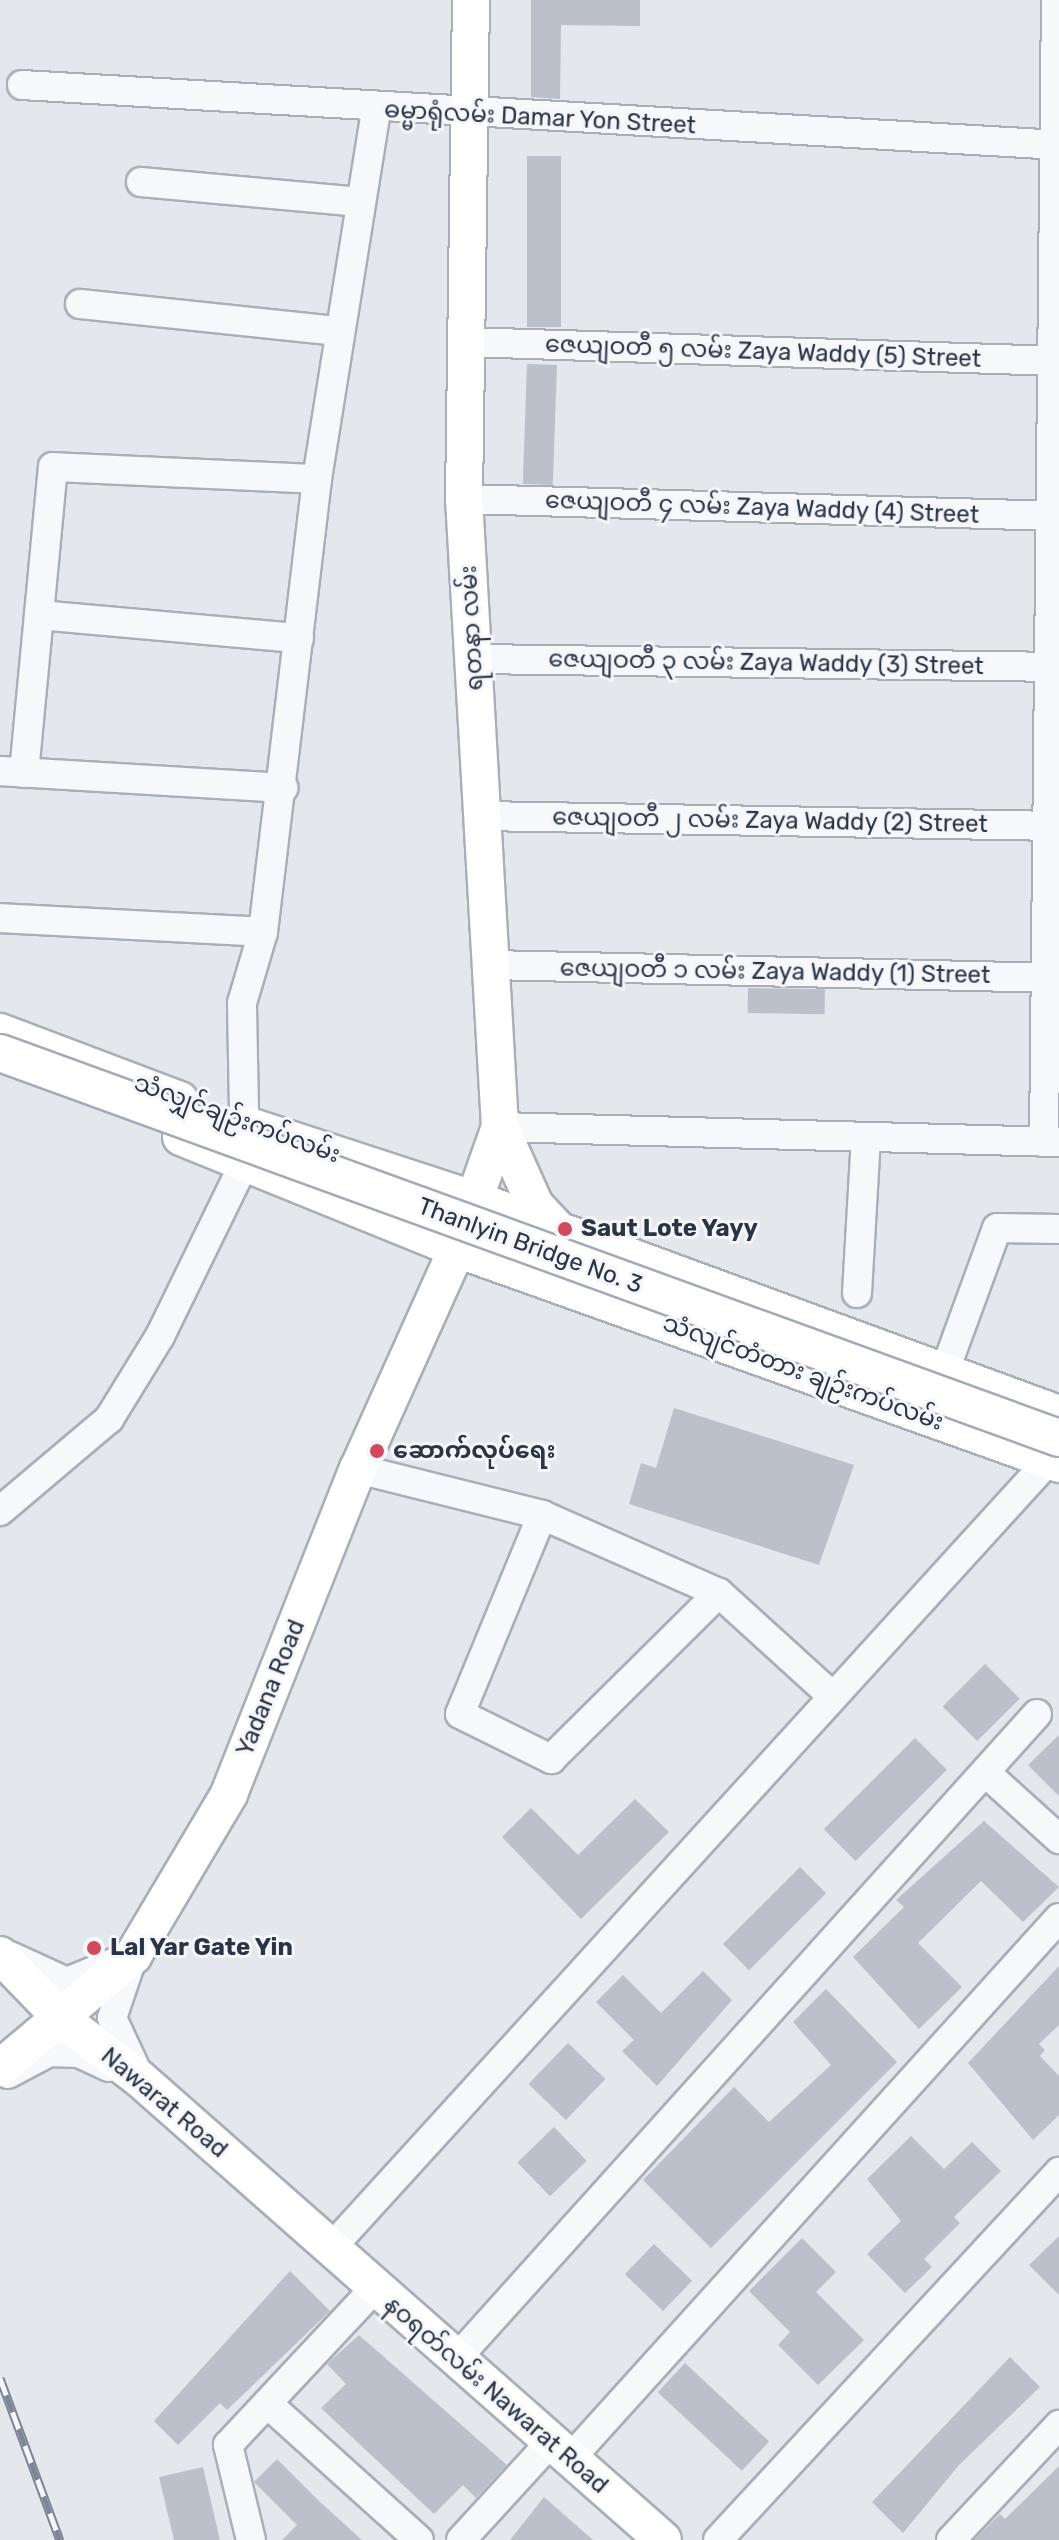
<!DOCTYPE html>
<html>
<head>
<meta charset="utf-8">
<style>
  body { margin:0 }
  #map { position:relative; width:1059px; height:2540px; overflow:hidden; background:#e4e7ec; font-family:Rubik,"Noto Sans Myanmar",sans-serif }
  div>[style] { position:absolute }
  [style*='--x'] { left:calc(var(--x)*1px); top:calc(var(--y)*1px); width:calc(var(--w)*1px); rotate:calc(var(--a)*1deg) }
  .building>* { inset:0; background:#bbc0ca; transform-origin:0 0 }
  .roads { filter:drop-shadow(2px 0 #a9aeb7) drop-shadow(-2px 0 #a9aeb7) drop-shadow(0 2px #a9aeb7) drop-shadow(0 -2px #a9aeb7) }
  .minor>* { height:28px; margin:-14px; padding:0 14px; transform-origin:14px; border-radius:14px; background:#f7f8fa }
  .major>* { height:36px; margin:-18px; padding:0 18px; transform-origin:18px; border-radius:18px; background:#fff }
  .rail>* { height:9px; margin-top:-4.5px; transform-origin:0; background:repeating-linear-gradient(90deg,#f4f6f9 0 18px,#7d8696 0 36px); box-sizing:border-box; border-block:2px solid #7d8696 }
  .bridges { filter:drop-shadow(2px 0 #a3abb8) drop-shadow(-2px 0 #a3abb8) drop-shadow(0 2px #a3abb8) drop-shadow(0 -2px #a3abb8) }
  .major-bridge>* { height:36px; margin:-18px; padding:0 18px; transform-origin:18px; border-radius:18px; background:#fff }
  .dots>* { width:22px; height:22px; translate:-50% -50%; box-sizing:border-box; border:4px solid #f4f6f9; border-radius:50% }
  span { translate:-50% -50%; white-space:nowrap; text-align:center; line-height:1.15; -webkit-text-stroke:6px #f4f6f9; paint-order:stroke }
  .street-label { font-size:24px; color:#2b3445 }
  .poi-label { font-size:24px; color:#2b3445; font-weight:700 }
  .left { translate:0 -50%; text-align:left }
</style>
</head>
<body>
<div id="map">
  <div class="building">
    <i style="clip-path:polygon(531px 0,640px 0,640px 26px,561px 25px,560px 99px,531px 97px)"></i>
    <i style="left:527px;top:156px;width:34px;height:171px"></i>
    <i style="left:527px;top:364px;width:30px;height:120px;rotate:2deg"></i>
    <i style="left:748px;top:988px;width:77px;height:25px;rotate:1deg"></i>
    <i style="clip-path:polygon(674px 1408px,854px 1465px,819px 1565px,629px 1504px,641px 1463px,656px 1468px)"></i>
    <i style="left:985px;top:1664px;width:49px;height:60px;rotate:45deg"></i>
    <i style="clip-path:polygon(1059px 1735px,1059px 1796px,1028px 1765px)"></i>
    <i style="left:915px;top:1738px;width:45px;height:129px;rotate:45deg"></i>
    <i style="clip-path:polygon(635px 1799px,669px 1832px,581px 1919px,502px 1837px,531px 1808px,578px 1855px)"></i>
    <i style="clip-path:polygon(984px 1821px,1059px 1887px,1023px 1922px,981px 1881px,918px 1943px,962px 1987px,919px 2029px,853px 1957px,904px 1907px,896px 1900px)"></i>
    <i style="left:800px;top:1867px;width:37px;height:109px;rotate:45deg"></i>
    <i style="clip-path:polygon(1059px 1966px,1059px 2025px,1039px 2044px,1045px 2050px,1040px 2056px,1059px 2076px,1059px 2115px,1033px 2140px,968px 2063px)"></i>
    <i style="clip-path:polygon(703px 1971px,732px 2000px,657px 2086px,622px 2051px,634px 2040px,596px 2002px,623px 1975px,661px 2013px)"></i>
    <i style="clip-path:polygon(826px 1989px,897px 2062px,711px 2248px,643px 2180px,734px 2087px,769px 2122px,831px 2065px,793px 2022px)"></i>
    <i style="left:568px;top:2043px;width:52px;height:57px;rotate:44deg"></i>
    <i style="left:554px;top:2127px;width:47px;height:51px;rotate:46deg"></i>
    <i style="clip-path:polygon(911px 2136px,944px 2169px,972px 2142px,1001px 2171px,954px 2217px,960px 2223px,924px 2259px,932px 2267px,905px 2293px,867px 2254px,901px 2221px,867px 2179px)"></i>
    <i style="clip-path:polygon(1059px 2236px,1059px 2295px,1029px 2265px)"></i>
    <i style="clip-path:polygon(802px 2238px,836px 2272px,816px 2292px,864px 2340px,818px 2385px,778px 2345px,790px 2332px,749px 2291px)"></i>
    <i style="left:654px;top:2244px;width:53px;height:42px;rotate:44deg"></i>
    <i style="clip-path:polygon(290px 2271px,330px 2311px,227px 2410px,220px 2403px,178px 2445px,154px 2421px)"></i>
    <i style="clip-path:polygon(359px 2335px,507px 2465px,476px 2498px,463px 2485px,434px 2514px,321px 2408px,346px 2384px,327px 2364px)"></i>
    <i style="clip-path:polygon(1010px 2357px,1040px 2387px,959px 2465px,903px 2533px,872px 2502px)"></i>
    <i style="left:685px;top:2363px;width:115px;height:40px;rotate:43deg"></i>
    <i style="clip-path:polygon(277px 2459px,319px 2501px,362px 2540px,282px 2540px,297px 2525px,254px 2482px)"></i>
    <i style="clip-path:polygon(1059px 2466px,1059px 2540px,974px 2540px,1000px 2514px,1005px 2519px)"></i>
    <i style="clip-path:polygon(203px 2467px,220px 2540px,174px 2540px,159px 2477px)"></i>
    <i style="clip-path:polygon(544px 2497px,593px 2540px,510px 2540px)"></i>
  </div>
  <div class="roads">
    <div class="minor">
      <i style="--x:22;--y:85;--w:1039;--a:3.31"></i>
      <i style="--x:141;--y:182;--w:220;--a:5.2"></i>
      <i style="--x:80;--y:304;--w:260;--a:6"></i>
      <i style="--x:466;--y:342;--w:593;--a:1.84"></i>
      <i style="--x:464;--y:499;--w:595;--a:1.64"></i>
      <i style="--x:39;--y:615;--w:261;--a:5.1"></i>
      <i style="--x:474;--y:659;--w:585;--a:0.78"></i>
      <i style="--x:0;--y:771;--w:284;--a:3.4"></i>
      <i style="--x:24;--y:773;--w:307;--a:-84.6"></i>
      <i style="--x:53;--y:467;--w:264;--a:2.6"></i>
      <i style="--x:480;--y:816;--w:579;--a:0.99"></i>
      <i style="--x:0;--y:918;--w:263;--a:3"></i>
      <i style="--x:490;--y:965;--w:569;--a:1.31"></i>
      <i style="--x:500;--y:1127;--w:559;--a:1.54"></i>
      <i style="--x:1044;--y:1142;--w:1142;--a:-89.4"></i>
      <i style="--x:857;--y:1293;--w:154;--a:-86.7"></i>
      <i style="--x:944;--y:1373;--w:154;--a:-69.9"></i>
      <i style="--x:997;--y:1228;--w:62;--a:0.9"></i>
      <i style="--x:358;--y:1469;--w:190;--a:14"></i>
      <i style="--x:542;--y:1515;--w:193;--a:23.8"></i>
      <i style="--x:719;--y:1593;--w:153;--a:42.3"></i>
      <i style="--x:0;--y:1511;--w:143;--a:-40.2"></i>
      <i style="--x:109;--y:1419;--w:97;--a:-58.4"></i>
      <i style="--x:160;--y:1336;--w:194;--a:-64"></i>
      <i style="--x:245;--y:1162;--w:159;--a:-91.1"></i>
      <i style="--x:242;--y:1003;--w:74;--a:-73.5"></i>
      <i style="--x:263;--y:932;--w:456;--a:-83.2"></i>
      <i style="--x:317;--y:479;--w:373;--a:-80.9"></i>
      <i style="--x:542;--y:1515;--w:215;--a:112.4"></i>
      <i style="--x:460;--y:1714;--w:102;--a:26.3"></i>
      <i style="--x:551;--y:1759;--w:236;--a:-44.7"></i>
      <i style="--x:985;--y:1772;--w:100;--a:42.2"></i>
      <i style="--x:10;--y:1956;--w:63;--a:24.5"></i>
      <i style="--x:67;--y:1982;--w:63;--a:-22.5"></i>
      <i style="--x:133;--y:1956;--w:65;--a:108.7"></i>
      <i style="--x:112;--y:2018;--w:62;--a:65.1"></i>
      <i style="--x:8;--y:2074;--w:47;--a:-28.2"></i>
      <i style="--x:49;--y:2052;--w:30;--a:2"></i>
      <i style="--x:79;--y:2053;--w:33;--a:25"></i>
      <i style="--x:331;--y:2248;--w:1066;--a:-47.66"></i>
      <i style="--x:456;--y:2359;--w:868;--a:-47.99"></i>
      <i style="--x:268;--y:2404;--w:203;--a:42"></i>
      <i style="--x:568;--y:2461;--w:732;--a:-47.88"></i>
      <i style="--x:251;--y:2540;--w:98;--a:-103.6"></i>
      <i style="--x:228;--y:2445;--w:215;--a:-46.9"></i>
      <i style="--x:461;--y:2540;--w:130;--a:-47.5"></i>
      <i style="--x:718;--y:2540;--w:502;--a:-47.18"></i>
      <i style="--x:951;--y:2540;--w:158;--a:-46.8"></i>
    </div>
    <div class="major">
      <i style="--x:0;--y:1032;--w:192;--a:20.7"></i>
      <i style="--x:243;--y:1124;--w:245;--a:18.1"></i>
      <i style="--x:476;--y:1200;--w:621;--a:20.16"></i>
      <i style="--x:500;--y:1127;--w:85;--a:65.8"></i>
      <i style="--x:535;--y:1205;--w:35;--a:47"></i>
      <i style="--x:181;--y:1137;--w:298;--a:22.1"></i>
      <i style="--x:457;--y:1249;--w:639;--a:19.65"></i>
      <i style="--x:0;--y:1955;--w:91;--a:45.9"></i>
      <i style="--x:63;--y:2020;--w:97;--a:37.5"></i>
      <i style="--x:140;--y:2079;--w:697;--a:41.39"></i>
      <i style="--x:0;--y:2068;--w:174;--a:-40.1"></i>
      <i style="--x:133;--y:1956;--w:188;--a:-59.3"></i>
      <i style="--x:229;--y:1794;--w:350;--a:-68.4"></i>
      <i style="--x:358;--y:1469;--w:241;--a:-65.8"></i>
      <i style="--x:457;--y:1249;--w:129;--a:-70.6"></i>
      <i style="--x:500;--y:1127;--w:629;--a:-93.28"></i>
      <i style="--x:464;--y:499;--w:499;--a:-89.2"></i>
    </div>
  </div>
  <div class="rail">
    <i style="--x:0;--y:2378;--w:173;--a:69.7"></i>
  </div>
  <div class="bridges">
    <div class="major-bridge">
      <i style="--x:0;--y:1053;--w:1127;--a:19.98"></i>
    </div>
  </div>
  <div class="dots">
    <i style="left:565px;top:1229px;background:#d1495b"></i>
    <i style="left:377px;top:1451px;background:#d1495b"></i>
    <i style="left:94px;top:1948px;background:#d1495b"></i>
  </div>
  <div class="street-label">
    <span style="left:540px;top:118px;rotate:3deg">ဓမ္မာရုံလမ်း Damar Yon Street</span>
    <span style="left:763px;top:352px;rotate:2deg">ဇေယျဝတီ ၅ လမ်း Zaya Waddy (5) Street</span>
    <span style="left:762px;top:508px;rotate:2deg">ဇေယျဝတီ ၄ လမ်း Zaya Waddy (4) Street</span>
    <span style="left:472px;top:628px;rotate:-93deg">ရတနာ လမ်း</span>
    <span style="left:766px;top:663px;rotate:1deg">ဇေယျဝတီ ၃ လမ်း Zaya Waddy (3) Street</span>
    <span style="left:770px;top:821px;rotate:1deg">ဇေယျဝတီ ၂ လမ်း Zaya Waddy (2) Street</span>
    <span style="left:775px;top:972px;rotate:1deg">ဇေယျဝတီ ၁ လမ်း Zaya Waddy (1) Street</span>
    <span style="left:237px;top:1119px;rotate:20deg">သံလျှင်ချဉ်းကပ်လမ်း</span>
    <span style="left:530px;top:1246px;rotate:20deg">Thanlyin Bridge No. 3</span>
    <span style="left:803px;top:1373px;rotate:20deg">သံလျင်တံတား ချဉ်းကပ်လမ်း</span>
    <span style="left:271px;top:1688px;rotate:-68deg">Yadana Road</span>
    <span style="left:164px;top:2103px;rotate:40deg">Nawarat Road</span>
    <span style="left:496px;top:2395px;rotate:41deg">နဝရတ်လမ်း Nawarat Road</span>
  </div>
  <div class="poi-label">
    <span class="left" style="left:581px;top:1229px">Saut Lote Yayy</span>
    <span class="left" style="left:393px;top:1451px">ဆောက်လုပ်ရေး</span>
    <span class="left" style="left:110px;top:1948px">Lal Yar Gate Yin</span>
  </div>
</div>
</body>
</html>
